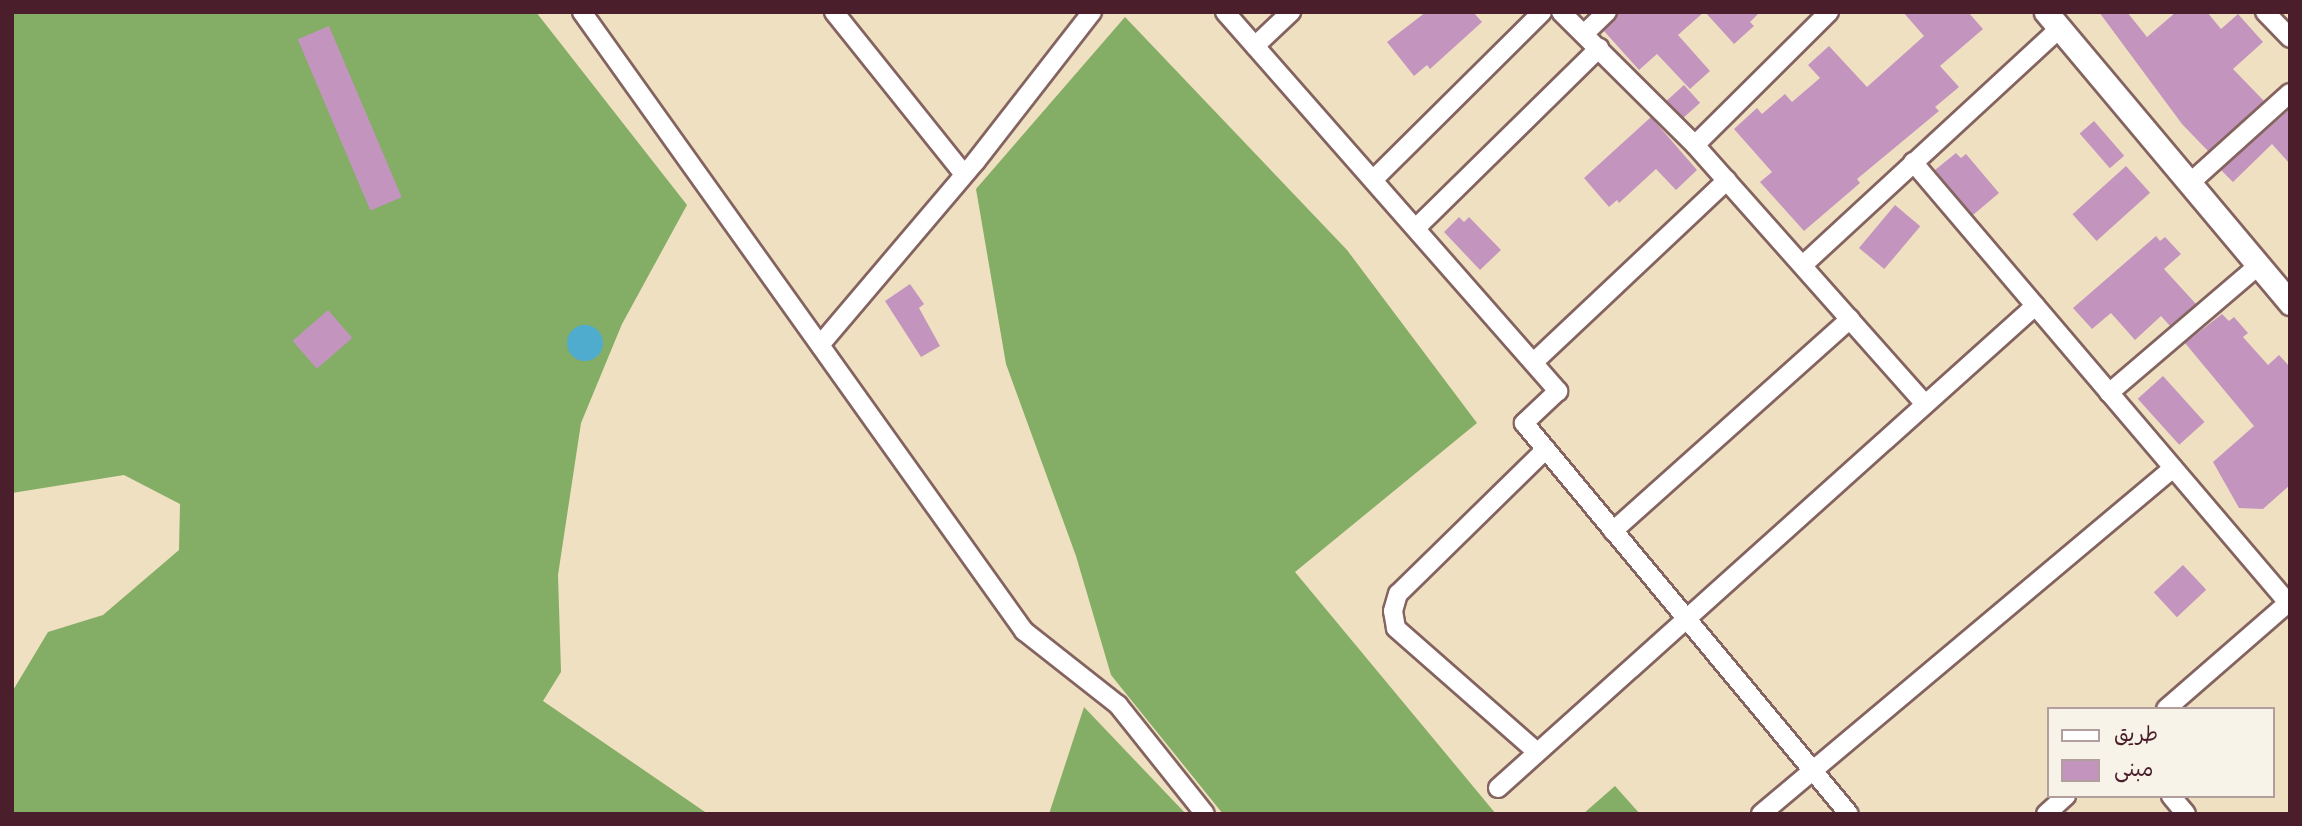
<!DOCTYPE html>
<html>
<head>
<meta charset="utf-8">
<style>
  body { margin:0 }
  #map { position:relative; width:2302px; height:826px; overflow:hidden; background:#efe0c1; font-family:Kalam,"Playpen Sans Arabic",sans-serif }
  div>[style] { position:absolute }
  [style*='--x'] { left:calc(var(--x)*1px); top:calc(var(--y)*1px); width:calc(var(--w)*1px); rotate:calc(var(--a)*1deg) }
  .forest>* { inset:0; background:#84ad65 }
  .water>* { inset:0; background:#50acce }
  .round { border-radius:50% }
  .building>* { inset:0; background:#c395be; transform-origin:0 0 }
  .roads { filter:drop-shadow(2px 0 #846360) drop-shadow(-2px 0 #846360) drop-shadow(0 2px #846360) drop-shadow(0 -2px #846360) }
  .minor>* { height:18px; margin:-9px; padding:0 9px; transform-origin:9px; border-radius:9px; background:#fff }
  .tertiary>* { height:23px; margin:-11.5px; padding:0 11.5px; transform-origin:11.5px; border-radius:11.5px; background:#fff }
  span { translate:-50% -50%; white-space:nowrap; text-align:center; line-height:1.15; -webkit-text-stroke:5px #f7f3e8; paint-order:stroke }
  .frame { position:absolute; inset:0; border:14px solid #4a1f2b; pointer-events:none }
  .legend { position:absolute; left:2047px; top:707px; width:228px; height:91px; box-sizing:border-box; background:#f7f3e8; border:2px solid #b29e9c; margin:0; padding:9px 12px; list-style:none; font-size:21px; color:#4a1f2b }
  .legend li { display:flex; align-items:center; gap:14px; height:35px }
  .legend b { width:35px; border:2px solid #b29e9c }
</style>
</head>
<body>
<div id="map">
  <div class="forest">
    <i style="clip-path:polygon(12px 12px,536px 12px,687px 205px,622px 324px,581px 423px,558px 575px,561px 672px,543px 701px,708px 814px,12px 814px,12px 692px,48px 632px,103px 615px,179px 550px,180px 504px,124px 475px,12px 493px)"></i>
    <i style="clip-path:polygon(1125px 17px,1347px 250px,1477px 423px,1295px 572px,1496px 814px,1223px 814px,1111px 675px,1076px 556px,1006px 364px,976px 189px)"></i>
    <i style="clip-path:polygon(1084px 707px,1186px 814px,1049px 814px)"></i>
    <i style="clip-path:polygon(1615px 786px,1640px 814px,1583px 814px)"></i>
  </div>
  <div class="water">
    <i class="round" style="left:567px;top:325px;width:36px;height:36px"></i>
  </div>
  <div class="building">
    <i style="clip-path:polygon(1426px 12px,1473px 12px,1482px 22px,1430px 69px,1427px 65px,1414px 76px,1387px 42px)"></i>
    <i style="clip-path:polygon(1618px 12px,1704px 12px,1678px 35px,1710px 71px,1690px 89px,1657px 54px,1639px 70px,1604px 31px)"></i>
    <i style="clip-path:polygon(1705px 12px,1760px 12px,1750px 22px,1754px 26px,1734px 44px)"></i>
    <i style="clip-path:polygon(1903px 12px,1968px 12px,1983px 29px,1940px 66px,1959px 87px,1935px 107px,1939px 111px,1857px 179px,1860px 183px,1804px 231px,1760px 182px,1772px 172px,1734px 129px,1757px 108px,1762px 114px,1785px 94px,1792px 102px,1820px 78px,1808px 65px,1829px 46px,1867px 87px,1924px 36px)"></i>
    <i style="clip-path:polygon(2099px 12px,2127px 12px,2147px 37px,2176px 12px,2207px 12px,2221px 29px,2238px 14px,2263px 42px,2233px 69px,2264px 101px,2208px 151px,2182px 124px)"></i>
    <i style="left:329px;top:26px;width:186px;height:34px;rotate:67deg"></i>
    <i style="left:1684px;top:85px;width:24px;height:23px;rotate:48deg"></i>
    <i style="clip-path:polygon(2290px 109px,2290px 164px,2272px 144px,2233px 182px,2221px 170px)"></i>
    <i style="clip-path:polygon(1651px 117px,1697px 170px,1676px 190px,1656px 169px,1619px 203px,1617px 200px,1609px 207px,1584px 178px)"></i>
    <i style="left:2094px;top:121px;width:46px;height:19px;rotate:49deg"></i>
    <i style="clip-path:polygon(1956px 153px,1961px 158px,1966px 154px,1999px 193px,1973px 215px,1935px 170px)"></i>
    <i style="left:2126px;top:166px;width:36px;height:72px;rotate:48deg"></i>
    <i style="left:1895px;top:205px;width:33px;height:56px;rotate:40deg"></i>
    <i style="clip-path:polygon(1459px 217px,1464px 222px,1469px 217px,1501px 250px,1480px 270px,1444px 232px)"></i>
    <i style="clip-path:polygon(2156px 236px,2160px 241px,2165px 237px,2181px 254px,2164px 269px,2196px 304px,2170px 326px,2161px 316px,2135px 340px,2111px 313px,2092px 329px,2073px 308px)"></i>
    <i style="clip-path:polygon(910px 284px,924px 304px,919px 308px,940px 346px,921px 357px,885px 301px)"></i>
    <i style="left:328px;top:310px;width:37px;height:47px;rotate:49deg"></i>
    <i style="clip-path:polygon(2222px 314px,2229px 321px,2234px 317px,2248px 333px,2243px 337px,2268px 365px,2279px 355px,2290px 367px,2290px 485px,2263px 509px,2239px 508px,2213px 462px,2254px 426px,2185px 343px)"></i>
    <i style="left:2163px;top:376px;width:62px;height:34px;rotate:48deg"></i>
    <i style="left:2183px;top:565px;width:34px;height:40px;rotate:47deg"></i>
  </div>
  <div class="roads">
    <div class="minor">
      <i style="--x:582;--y:12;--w:761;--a:54.47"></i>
      <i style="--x:1024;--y:631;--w:120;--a:38.2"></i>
      <i style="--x:1118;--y:705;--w:139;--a:51.4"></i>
      <i style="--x:834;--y:12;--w:208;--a:51.3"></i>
      <i style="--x:1225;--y:12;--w:505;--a:48.7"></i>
      <i style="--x:1558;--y:391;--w:47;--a:136.7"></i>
      <i style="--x:1524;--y:423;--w:508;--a:50.27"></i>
      <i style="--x:1561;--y:12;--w:189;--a:44.8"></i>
      <i style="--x:1695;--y:145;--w:346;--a:48.4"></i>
      <i style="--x:2265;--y:12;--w:36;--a:46"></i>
      <i style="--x:1584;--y:34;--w:32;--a:-44"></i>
      <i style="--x:1255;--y:46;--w:50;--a:-43.4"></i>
      <i style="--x:1695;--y:145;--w:189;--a:-44.8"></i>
      <i style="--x:1913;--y:162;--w:582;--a:49.6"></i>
      <i style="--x:1373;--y:180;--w:238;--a:-44.8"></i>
      <i style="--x:2191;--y:182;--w:133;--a:-42"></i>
      <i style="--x:1416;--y:228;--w:257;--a:-44.5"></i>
      <i style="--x:1803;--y:265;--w:350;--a:-42.7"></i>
      <i style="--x:820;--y:345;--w:241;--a:-49.7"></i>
      <i style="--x:976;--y:161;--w:189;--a:-52.1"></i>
      <i style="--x:1534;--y:362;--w:265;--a:-43.3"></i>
      <i style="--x:2109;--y:393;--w:197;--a:-40.5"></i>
      <i style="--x:1613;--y:531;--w:318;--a:-41.8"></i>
      <i style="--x:2166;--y:709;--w:162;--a:-41"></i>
      <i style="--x:1537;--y:752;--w:188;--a:-138.7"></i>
      <i style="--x:1396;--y:628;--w:17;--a:-100"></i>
      <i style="--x:1393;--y:611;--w:18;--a:-74"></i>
      <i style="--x:1398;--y:594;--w:207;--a:-44.4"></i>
      <i style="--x:1498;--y:788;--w:722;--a:-41.91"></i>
      <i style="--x:2171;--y:796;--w:23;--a:50"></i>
      <i style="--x:1761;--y:814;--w:538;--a:-40.02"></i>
      <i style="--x:2046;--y:814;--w:27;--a:-42"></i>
    </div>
    <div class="tertiary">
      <i style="--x:2046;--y:12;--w:380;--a:50"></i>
    </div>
  </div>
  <div class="frame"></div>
  <ul class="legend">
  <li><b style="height:9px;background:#fff"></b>طريق</li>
  <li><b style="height:19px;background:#c395be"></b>مبنى</li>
  </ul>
</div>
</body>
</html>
